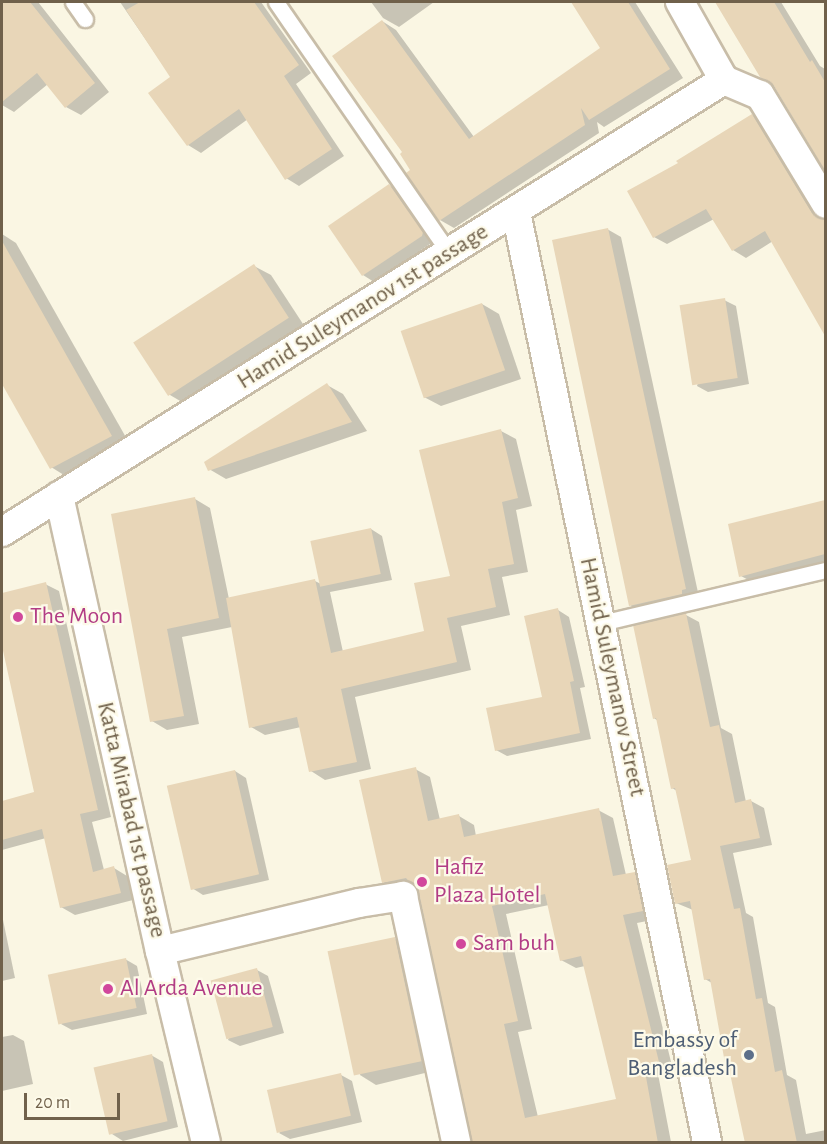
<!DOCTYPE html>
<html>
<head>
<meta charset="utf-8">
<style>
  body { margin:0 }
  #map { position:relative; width:827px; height:1144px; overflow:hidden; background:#faf6e3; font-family:"Alegreya Sans",sans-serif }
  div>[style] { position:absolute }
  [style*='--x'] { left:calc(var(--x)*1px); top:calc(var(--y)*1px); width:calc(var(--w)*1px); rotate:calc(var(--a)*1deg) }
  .shadow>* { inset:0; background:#0003 }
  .building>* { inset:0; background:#e8d6b8; transform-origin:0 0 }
  .roads { filter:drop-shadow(2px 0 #c8bda8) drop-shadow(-2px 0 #c8bda8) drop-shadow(0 2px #c8bda8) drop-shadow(0 -2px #c8bda8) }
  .service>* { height:15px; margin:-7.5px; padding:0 7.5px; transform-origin:7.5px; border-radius:7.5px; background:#fff }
  .minor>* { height:28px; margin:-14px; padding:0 14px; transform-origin:14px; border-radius:14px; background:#fff }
  .dots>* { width:16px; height:16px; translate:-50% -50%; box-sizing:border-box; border:3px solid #fdfae9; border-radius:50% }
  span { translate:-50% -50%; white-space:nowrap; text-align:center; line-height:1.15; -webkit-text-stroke:4.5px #fdfae9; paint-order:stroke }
  .street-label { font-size:24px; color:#70614b }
  .hotel-label { font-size:24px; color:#b23c85 }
  .left { translate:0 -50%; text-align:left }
  .service-label { font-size:24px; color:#4e5e75 }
  .right { translate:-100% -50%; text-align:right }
  .frame { position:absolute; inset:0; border:3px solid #70614b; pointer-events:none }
  .scale { position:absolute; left:24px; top:1093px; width:96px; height:27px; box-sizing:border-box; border:3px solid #70614b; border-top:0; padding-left:8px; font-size:18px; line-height:21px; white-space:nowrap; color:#70614b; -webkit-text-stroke:4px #fdfae9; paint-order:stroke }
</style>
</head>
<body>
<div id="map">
  <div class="shadow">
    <i style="clip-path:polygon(2px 2px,38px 2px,109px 92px,81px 115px,66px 107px,48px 84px,14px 112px,2px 105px)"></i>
    <i style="clip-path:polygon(120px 2px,261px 2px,311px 73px,296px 84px,344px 156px,299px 186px,286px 178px,248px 119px,201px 153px,188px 145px,172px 78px)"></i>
    <i style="clip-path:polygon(371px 2px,434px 2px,399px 27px,383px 18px)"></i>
    <i style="clip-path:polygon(582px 2px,635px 2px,683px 78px,604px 127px,597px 122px,599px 133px,454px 228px,440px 220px,404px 153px,382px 21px,396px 30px,474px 137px,602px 48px)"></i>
    <i style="clip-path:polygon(717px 2px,781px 2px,820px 66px,825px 69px,826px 168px,775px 85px,761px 76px)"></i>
    <i style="clip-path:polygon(752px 115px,765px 123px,826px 220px,826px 335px,773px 241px,746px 258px,733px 250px,714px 219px,667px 244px,654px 237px)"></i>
    <i style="clip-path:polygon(390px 186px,401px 192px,433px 242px,374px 282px,363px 275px)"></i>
    <i style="clip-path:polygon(607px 229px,621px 237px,699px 597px,644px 613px,630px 605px)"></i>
    <i style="clip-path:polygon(2px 234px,16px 243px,132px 448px,72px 480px,51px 467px,2px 381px)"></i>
    <i style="clip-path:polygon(254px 266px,271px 275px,305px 327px,187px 405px,170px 395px,137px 344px)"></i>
    <i style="clip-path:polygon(724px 300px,736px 306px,749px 384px,708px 392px,697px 386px)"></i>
    <i style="clip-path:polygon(482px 304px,499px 314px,521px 379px,441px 406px,424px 397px)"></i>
    <i style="clip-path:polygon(327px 385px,343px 394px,367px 431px,226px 479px,209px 469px)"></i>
    <i style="clip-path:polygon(501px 431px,516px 439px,532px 506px,516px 510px,528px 572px,502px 577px,510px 615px,461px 626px,471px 670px,355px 697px,371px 769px,325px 780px,311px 771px,301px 727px,265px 735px,251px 727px,232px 627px,182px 637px,199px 724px,167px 730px,152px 721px,113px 515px,195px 499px,210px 508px,229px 599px,315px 581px,321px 584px,371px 529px,382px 536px,392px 580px,330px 592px,343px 652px,426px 633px,452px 577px)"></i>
    <i style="clip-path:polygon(826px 503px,826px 564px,754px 583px,741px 576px,730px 525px)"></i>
    <i style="clip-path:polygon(45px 584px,59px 591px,111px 817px,92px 822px,104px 870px,114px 868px,127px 876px,133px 900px,75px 915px,61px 907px,46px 838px,2px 850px,2px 802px,38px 793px,2px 639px,2px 594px)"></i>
    <i style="clip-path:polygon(558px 610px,569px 617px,585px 687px,580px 688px,591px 739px,507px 756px,496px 750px,544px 698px)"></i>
    <i style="clip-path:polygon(686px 615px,699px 622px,721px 728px,732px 734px,746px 802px,751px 801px,764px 808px,772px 845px,733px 853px,746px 913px,753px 917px,768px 1003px,775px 1007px,787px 1075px,796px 1080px,806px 1134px,826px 1130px,826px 1142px,746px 1142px,731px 1071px,727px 1068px,712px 983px,705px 979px,693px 910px,676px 903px,693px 861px,677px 791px,672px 788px,658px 721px,654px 718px)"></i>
    <i style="clip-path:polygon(evenodd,415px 769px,430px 777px,440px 820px,459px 816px,474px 825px,476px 836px,598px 810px,613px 818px,626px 875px,634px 874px,649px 882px,657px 919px,637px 923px,673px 1070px,658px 1074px,671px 1142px,473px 1142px,421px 892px,416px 886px,398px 890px,383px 882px,415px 769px,549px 905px,561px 960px,576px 968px,585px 966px,618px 1100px,538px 1117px,518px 1032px,532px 1029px,506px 914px,549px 905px)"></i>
    <i style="clip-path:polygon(235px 771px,246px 778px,269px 880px,203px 895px,192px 888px)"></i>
    <i style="clip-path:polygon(2px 915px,15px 978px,2px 981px)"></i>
    <i style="clip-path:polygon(395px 939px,411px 948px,437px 1070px,376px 1085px,360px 1075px)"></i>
    <i style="clip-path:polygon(125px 959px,137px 966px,147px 1014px,72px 1030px,61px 1024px)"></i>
    <i style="clip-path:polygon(257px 970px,268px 976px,284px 1033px,240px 1046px,228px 1040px)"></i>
    <i style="clip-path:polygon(13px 1035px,24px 1041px,33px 1084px,2px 1091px,2px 1037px)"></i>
    <i style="clip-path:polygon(151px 1055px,163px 1062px,178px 1127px,123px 1141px,112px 1134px)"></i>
    <i style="clip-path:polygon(341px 1075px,352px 1081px,362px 1122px,290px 1139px,279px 1133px)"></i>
  </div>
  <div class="building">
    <i style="clip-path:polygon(2px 2px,30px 2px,95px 83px,65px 108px,37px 73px,2px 102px)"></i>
    <i style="clip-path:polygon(140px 2px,254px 2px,299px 65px,284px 76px,332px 149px,285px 180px,239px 109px,187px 146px,148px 93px,170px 77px,126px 10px)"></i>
    <i style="clip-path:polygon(571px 2px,628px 2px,670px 69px,589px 120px,581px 108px,585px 125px,439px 221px,406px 173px,410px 170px,400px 154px,402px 152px,332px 56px,382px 20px,469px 139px,600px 48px)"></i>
    <i style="clip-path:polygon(715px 2px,774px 2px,810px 62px,812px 60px,825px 82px,825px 171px,774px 86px,760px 77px)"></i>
    <i style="clip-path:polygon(752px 114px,812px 213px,825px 220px,825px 336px,765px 231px,732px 251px,706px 209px,653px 238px,627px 191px,678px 163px,676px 161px)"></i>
    <i style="clip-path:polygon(389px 184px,423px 232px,422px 236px,362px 276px,328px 226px)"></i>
    <i style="clip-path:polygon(608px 228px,686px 589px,682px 590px,682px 594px,629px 606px,552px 240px)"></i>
    <i style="clip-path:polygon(2px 241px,112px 436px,50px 469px,2px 384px)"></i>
    <i style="left:254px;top:264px;width:64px;height:144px;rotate:57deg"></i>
    <i style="left:725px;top:298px;width:81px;height:46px;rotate:81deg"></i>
    <i style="left:482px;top:303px;width:71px;height:86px;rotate:71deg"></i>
    <i style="clip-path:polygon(327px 383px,352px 422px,208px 471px,204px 462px)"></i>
    <i style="clip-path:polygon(501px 429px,518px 498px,502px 502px,514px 564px,488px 569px,496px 607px,447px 618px,457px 662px,341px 689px,357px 762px,309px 772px,297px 717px,249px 728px,226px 598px,315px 579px,331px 653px,424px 631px,414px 583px,450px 576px,419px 450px)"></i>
    <i style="clip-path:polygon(195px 497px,219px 618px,167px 629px,184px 716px,150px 722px,111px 514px)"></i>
    <i style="clip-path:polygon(825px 500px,825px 554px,739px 577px,728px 524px)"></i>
    <i style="left:371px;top:528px;width:47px;height:62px;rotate:78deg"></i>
    <i style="clip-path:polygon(46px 582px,98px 810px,80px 814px,93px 872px,114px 866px,121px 893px,60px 908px,42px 829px,2px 840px,2px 801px,34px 792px,2px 646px,2px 593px)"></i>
    <i style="clip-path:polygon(558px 608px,574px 681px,570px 682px,580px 733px,495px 751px,486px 708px,542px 697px,524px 616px)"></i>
    <i style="clip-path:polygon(686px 613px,710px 727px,719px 725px,735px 803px,751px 799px,760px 838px,720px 846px,734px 909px,740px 908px,756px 999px,762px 998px,775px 1072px,782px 1070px,797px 1143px,745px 1143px,729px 1069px,726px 1069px,710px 979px,704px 980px,690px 901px,675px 904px,667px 865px,691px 860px,675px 788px,671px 789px,656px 718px,653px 719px,633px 625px)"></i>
    <i style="clip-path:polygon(evenodd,416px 767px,428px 821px,459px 814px,464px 837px,599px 808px,613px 876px,635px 872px,643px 911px,623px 915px,659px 1062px,644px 1066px,658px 1143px,472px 1143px,419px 893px,406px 878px,382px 883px,359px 780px,416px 767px,545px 894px,560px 961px,581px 956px,616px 1099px,525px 1118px,504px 1024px,518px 1021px,492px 906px,545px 894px)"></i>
    <i style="left:235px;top:770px;width:107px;height:70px;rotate:77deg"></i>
    <i style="left:395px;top:937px;width:127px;height:69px;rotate:78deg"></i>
    <i style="left:126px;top:958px;width:51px;height:80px;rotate:78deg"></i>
    <i style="left:257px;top:968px;width:61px;height:48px;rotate:75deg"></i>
    <i style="left:152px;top:1054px;width:69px;height:60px;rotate:77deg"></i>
    <i style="left:341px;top:1073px;width:44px;height:76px;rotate:77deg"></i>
  </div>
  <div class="roads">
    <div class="service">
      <i style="--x:73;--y:2;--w:21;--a:55"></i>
      <i style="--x:276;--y:2;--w:305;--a:55.4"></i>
      <i style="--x:601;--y:623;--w:231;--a:-13.3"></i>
    </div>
    <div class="minor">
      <i style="--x:680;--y:2;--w:90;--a:60.6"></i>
      <i style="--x:724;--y:80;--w:39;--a:23"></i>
      <i style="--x:760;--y:95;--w:127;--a:58.8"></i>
      <i style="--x:516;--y:212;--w:949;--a:78.39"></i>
      <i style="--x:59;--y:496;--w:466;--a:77.5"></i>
      <i style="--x:160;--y:951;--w:196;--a:76.5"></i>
      <i style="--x:2;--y:532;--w:852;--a:-32.05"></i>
      <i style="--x:160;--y:951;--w:205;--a:-13.6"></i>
      <i style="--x:359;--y:903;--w:45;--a:-9"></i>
      <i style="--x:403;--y:896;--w:252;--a:77.8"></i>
    </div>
  </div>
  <div class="dots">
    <i style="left:18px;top:617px;background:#d1479c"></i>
    <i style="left:422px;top:882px;background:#d1479c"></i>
    <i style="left:461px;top:944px;background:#d1479c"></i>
    <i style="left:108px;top:989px;background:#d1479c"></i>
    <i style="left:749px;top:1055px;background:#5c6f8a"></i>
  </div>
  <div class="street-label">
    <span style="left:363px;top:307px;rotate:-32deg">Hamid Suleymanov 1st passage</span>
    <span style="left:612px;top:677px;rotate:78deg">Hamid Suleymanov Street</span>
    <span style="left:131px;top:820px;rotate:77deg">Katta Mirabad 1st passage</span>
  </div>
  <div class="hotel-label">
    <span class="left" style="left:30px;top:617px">The Moon</span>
    <span class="left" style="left:434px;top:882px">Hafiz<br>Plaza Hotel</span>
    <span class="left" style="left:473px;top:944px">Sam buh</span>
    <span class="left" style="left:120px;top:989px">Al Arda Avenue</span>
  </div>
  <div class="service-label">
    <span class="right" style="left:737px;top:1055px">Embassy of<br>Bangladesh</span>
  </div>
  <div class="frame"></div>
  <div class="scale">20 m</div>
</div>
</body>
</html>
